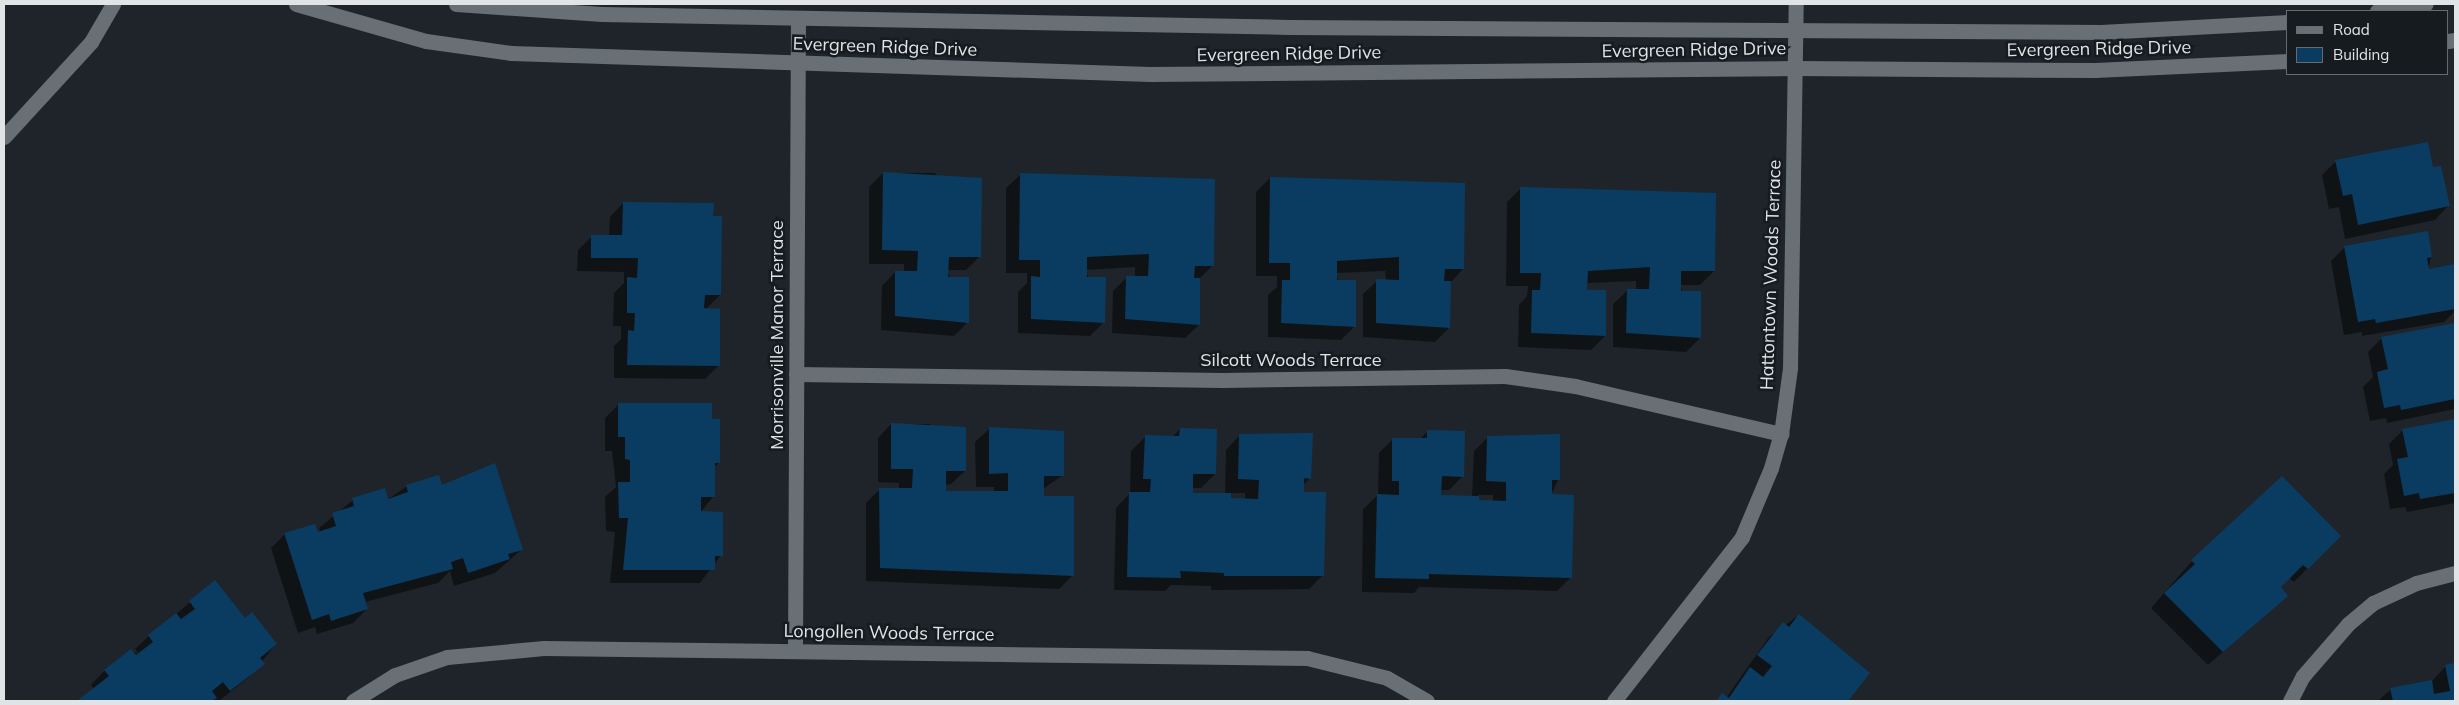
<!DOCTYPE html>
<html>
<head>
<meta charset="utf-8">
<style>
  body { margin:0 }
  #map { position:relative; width:2459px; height:705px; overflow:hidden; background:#1f242a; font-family:Mulish,sans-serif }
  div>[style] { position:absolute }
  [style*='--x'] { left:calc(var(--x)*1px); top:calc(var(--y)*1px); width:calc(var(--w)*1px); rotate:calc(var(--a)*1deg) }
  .shadow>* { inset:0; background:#0007 }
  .building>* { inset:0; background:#0a3c62 }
  .lane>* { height:15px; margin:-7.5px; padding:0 7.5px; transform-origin:7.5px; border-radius:7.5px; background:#686f75 }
  .street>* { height:15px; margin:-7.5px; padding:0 7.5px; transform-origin:7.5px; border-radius:7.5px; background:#686f75 }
  .secondary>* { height:15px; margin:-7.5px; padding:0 7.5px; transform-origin:7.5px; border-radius:7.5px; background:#686f75 }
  span { translate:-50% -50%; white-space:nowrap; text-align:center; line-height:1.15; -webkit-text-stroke:5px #161b20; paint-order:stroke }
  .street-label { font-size:18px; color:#e0e4e7 }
  .frame { position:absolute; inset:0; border:5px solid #e0e4e7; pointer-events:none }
  .legend { position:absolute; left:2286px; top:10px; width:162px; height:65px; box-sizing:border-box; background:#161b20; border:1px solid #676b70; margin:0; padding:6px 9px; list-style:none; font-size:15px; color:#e0e4e7 }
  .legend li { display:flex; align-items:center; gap:10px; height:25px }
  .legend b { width:25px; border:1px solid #676b70 }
</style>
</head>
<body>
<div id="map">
  <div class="shadow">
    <i style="clip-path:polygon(2336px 161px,2432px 169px,2448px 206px,2435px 220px,2345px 239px,2339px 207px,2329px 209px,2322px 175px)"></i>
    <i style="clip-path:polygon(883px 173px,935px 173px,980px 256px,966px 270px,947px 270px,967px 323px,954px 336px,881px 330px,882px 286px,895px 272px,904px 272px,904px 264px,869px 264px,869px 187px)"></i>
    <i style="clip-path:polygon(1020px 175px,1213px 265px,1199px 279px,1199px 325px,1185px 338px,1112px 333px,1113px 291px,1127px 277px,1135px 277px,1135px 267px,1086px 270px,1104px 322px,1090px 336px,1018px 333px,1018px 292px,1027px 283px,1027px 273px,1006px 273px,1006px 188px)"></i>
    <i style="clip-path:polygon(1270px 178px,1463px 269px,1450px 283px,1449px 328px,1435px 342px,1363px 337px,1363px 294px,1377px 281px,1386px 281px,1385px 271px,1336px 273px,1355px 326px,1341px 340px,1268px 337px,1268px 295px,1277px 287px,1277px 276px,1256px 276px,1256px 192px)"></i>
    <i style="clip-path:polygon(1521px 188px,1715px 194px,1714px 271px,1700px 285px,1680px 285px,1700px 338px,1686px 352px,1613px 347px,1613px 304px,1627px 291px,1636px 291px,1636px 281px,1586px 283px,1586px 292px,1605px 292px,1605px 336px,1591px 350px,1518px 347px,1519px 305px,1527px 296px,1528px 286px,1506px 286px,1507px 202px)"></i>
    <i style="clip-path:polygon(623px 203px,712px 217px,720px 295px,705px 310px,718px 366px,705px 379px,614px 378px,614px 346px,621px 339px,621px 326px,613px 326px,614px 293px,624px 283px,624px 272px,577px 271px,578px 250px,592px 236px,609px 236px,610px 217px)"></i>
    <i style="clip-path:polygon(2345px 247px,2431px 257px,2428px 270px,2454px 265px,2455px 311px,2444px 322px,2362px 336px,2362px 332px,2344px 335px,2331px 261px)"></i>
    <i style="clip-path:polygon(2455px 324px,2455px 409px,2387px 423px,2386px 418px,2370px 421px,2363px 387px,2373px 377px,2368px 352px,2382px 338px)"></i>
    <i style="clip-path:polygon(618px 405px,711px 421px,719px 463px,713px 468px,713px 497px,700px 513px,721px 555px,700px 583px,610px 583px,615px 532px,606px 531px,605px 497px,616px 487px,612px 451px,605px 451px,605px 418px)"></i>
    <i style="clip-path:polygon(2455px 420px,2455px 503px,2407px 512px,2405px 507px,2390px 509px,2384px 474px,2393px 465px,2389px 444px,2403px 430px)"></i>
    <i style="clip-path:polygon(891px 424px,930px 424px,965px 471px,951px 484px,945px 485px,945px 493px,994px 492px,994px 487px,976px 487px,975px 442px,989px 429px,1063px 475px,1043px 489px,1043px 497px,1073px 575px,1059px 589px,866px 581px,866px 503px,880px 489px,899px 489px,899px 483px,878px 482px,878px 438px)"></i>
    <i style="clip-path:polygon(evenodd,1180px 429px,1215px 474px,1201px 488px,1192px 488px,1192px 494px,1225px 494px,1226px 450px,1239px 436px,1310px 478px,1303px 485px,1303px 494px,1323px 575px,1309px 589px,1211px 590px,1211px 586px,1171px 585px,1165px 591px,1114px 590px,1116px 508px,1130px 493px,1131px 451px,1145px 437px,1172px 437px,1180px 429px,1230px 493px,1245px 493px,1245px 500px,1230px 499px,1230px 493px)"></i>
    <i style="clip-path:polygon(evenodd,1428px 431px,1463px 476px,1449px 490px,1440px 490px,1440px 496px,1472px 497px,1474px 451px,1488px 437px,1558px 480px,1551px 495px,1571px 577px,1557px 591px,1419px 587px,1414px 593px,1362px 592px,1363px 509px,1378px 495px,1379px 453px,1393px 439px,1420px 439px,1428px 431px,1478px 495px,1493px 495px,1493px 502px,1478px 502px,1478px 495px)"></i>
    <i style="clip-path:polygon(407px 486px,442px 487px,522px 549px,495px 573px,454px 586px,450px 571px,438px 583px,365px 602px,367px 609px,353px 623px,317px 634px,315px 627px,298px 633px,271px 548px,285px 534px,320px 532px,319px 528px,353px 500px,387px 500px)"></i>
    <i style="clip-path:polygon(2339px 536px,2294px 582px,2289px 578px,2279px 587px,2287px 596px,2208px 665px,2151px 608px,2192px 561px)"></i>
    <i style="clip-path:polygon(215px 582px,244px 620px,276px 644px,249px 677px,219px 701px,79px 701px,94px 689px,91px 685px,104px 671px,131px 651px,139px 654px,135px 649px,149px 636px)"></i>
    <i style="clip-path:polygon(1799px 615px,1868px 673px,1846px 701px,1716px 701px,1722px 695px,1726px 698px,1769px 637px)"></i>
    <i style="clip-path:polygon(2455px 664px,2455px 701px,2378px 701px,2391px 689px,2432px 681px,2446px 666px)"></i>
  </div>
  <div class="building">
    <i style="clip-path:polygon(2428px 142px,2433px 167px,2441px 166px,2450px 206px,2358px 225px,2352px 194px,2343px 196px,2335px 160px)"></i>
    <i style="clip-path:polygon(883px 172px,982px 178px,981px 257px,949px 257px,948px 277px,969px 277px,969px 323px,895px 316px,895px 271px,917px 271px,918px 251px,882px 250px)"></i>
    <i style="clip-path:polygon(1020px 173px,1215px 179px,1214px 266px,1195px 266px,1194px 278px,1200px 278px,1200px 325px,1125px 319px,1126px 276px,1148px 276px,1149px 254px,1087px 257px,1087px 277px,1106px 277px,1105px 323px,1031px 319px,1031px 276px,1040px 277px,1040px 260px,1019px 260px)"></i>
    <i style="clip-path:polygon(1270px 177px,1465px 183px,1464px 269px,1445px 269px,1444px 281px,1451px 281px,1450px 328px,1376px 323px,1376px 279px,1399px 280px,1399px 257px,1337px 261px,1337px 280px,1356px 280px,1356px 327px,1281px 323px,1282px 280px,1290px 280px,1290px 263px,1269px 263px)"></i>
    <i style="clip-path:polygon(1520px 187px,1716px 193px,1715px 271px,1681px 271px,1681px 291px,1701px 291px,1701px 338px,1626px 333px,1627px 289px,1649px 289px,1650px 267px,1588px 271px,1587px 290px,1606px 290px,1606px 336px,1531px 333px,1532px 290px,1540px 290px,1541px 273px,1520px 273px)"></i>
    <i style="clip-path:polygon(623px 202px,714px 203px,713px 216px,722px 216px,721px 295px,705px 295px,704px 308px,720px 309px,720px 366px,627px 365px,628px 330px,634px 331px,635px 313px,627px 313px,627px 277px,637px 278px,638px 258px,591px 258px,591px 235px,622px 235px)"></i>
    <i style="clip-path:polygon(2428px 231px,2432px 257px,2427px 258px,2429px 269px,2455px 264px,2455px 309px,2376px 323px,2375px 319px,2358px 322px,2344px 246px)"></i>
    <i style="clip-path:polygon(2455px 323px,2455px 399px,2401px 410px,2400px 405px,2384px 408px,2377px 372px,2388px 369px,2381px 337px)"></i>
    <i style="clip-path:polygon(618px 403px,712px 403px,712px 419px,720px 419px,720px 463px,715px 463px,715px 497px,701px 497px,701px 511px,723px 512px,723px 556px,715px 556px,715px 570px,623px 570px,628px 518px,619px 518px,618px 482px,630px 482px,630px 460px,625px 459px,625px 437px,618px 437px)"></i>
    <i style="clip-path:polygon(2455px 419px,2455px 493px,2420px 499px,2419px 493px,2404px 496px,2397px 459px,2408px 457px,2402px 429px)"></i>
    <i style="clip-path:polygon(891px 423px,966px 427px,966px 471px,946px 471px,946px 491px,1008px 491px,1008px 473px,989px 474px,989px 427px,1064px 431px,1064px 476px,1044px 476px,1044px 496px,1074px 496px,1074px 576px,880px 568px,879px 488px,912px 488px,913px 469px,891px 469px)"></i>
    <i style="clip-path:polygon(1180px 428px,1217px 429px,1216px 474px,1193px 474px,1193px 493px,1231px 493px,1231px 498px,1258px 499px,1259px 480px,1238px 479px,1239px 434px,1313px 433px,1311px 479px,1304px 478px,1304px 492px,1326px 492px,1324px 576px,1224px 576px,1224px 573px,1180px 571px,1181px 578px,1127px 577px,1129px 492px,1150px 492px,1151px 479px,1143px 479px,1145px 435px,1179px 436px)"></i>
    <i style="clip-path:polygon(1427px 430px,1465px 431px,1464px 477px,1442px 476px,1441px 495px,1479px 496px,1479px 500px,1506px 501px,1506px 482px,1486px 481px,1487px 436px,1560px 434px,1560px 480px,1552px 480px,1552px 494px,1574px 495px,1572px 578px,1429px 574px,1429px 579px,1375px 578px,1377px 494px,1399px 495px,1399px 481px,1392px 481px,1392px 438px,1427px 438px)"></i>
    <i style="clip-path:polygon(495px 463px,523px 550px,508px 554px,510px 559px,468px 573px,463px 558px,451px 562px,453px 569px,363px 593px,368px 609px,331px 621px,329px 614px,312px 620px,284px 533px,315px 524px,318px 532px,336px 526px,332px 513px,354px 506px,352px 498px,385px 488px,388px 499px,408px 492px,406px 485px,439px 475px,442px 485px)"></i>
    <i style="clip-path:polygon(2282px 476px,2341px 536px,2308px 569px,2303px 565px,2281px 587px,2288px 596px,2223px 652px,2164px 593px,2195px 564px,2191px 560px)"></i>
    <i style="clip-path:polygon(215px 580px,245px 618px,252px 612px,277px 644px,260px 658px,265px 664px,230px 691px,223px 682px,212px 691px,217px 698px,212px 701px,77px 701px,109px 676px,104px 670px,131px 649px,136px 655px,153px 642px,148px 635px,176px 613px,181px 619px,195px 609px,189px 601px)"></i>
    <i style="clip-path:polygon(1799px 614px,1870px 673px,1848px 701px,1716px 701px,1722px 693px,1729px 698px,1750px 667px,1763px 677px,1772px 666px,1757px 655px,1783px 622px,1789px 627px)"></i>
    <i style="clip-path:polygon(2455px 663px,2455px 701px,2393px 701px,2390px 688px,2432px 680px,2434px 694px,2450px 691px,2445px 665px)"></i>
  </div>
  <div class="lane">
    <i style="--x:796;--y:374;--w:426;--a:0.8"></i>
    <i style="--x:1222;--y:380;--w:283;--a:-0.8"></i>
    <i style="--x:1505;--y:376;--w:71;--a:8.1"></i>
    <i style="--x:1575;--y:386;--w:212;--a:13.1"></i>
  </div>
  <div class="street">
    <i style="--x:4;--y:137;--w:129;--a:-47.5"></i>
    <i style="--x:91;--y:42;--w:44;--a:-59.9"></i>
    <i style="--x:795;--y:650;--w:631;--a:-89.73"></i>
    <i style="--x:353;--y:701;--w:49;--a:-31.8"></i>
    <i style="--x:395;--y:675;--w:55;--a:-19.1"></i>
    <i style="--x:447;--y:657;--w:97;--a:-5.3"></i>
    <i style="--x:544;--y:648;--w:763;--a:0.75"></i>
    <i style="--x:1307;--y:658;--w:82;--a:14"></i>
    <i style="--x:1387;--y:678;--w:46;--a:29.9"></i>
    <i style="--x:1614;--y:701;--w:208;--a:-52"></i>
    <i style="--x:1742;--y:537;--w:75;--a:-67.2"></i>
    <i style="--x:1771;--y:468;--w:35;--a:-74"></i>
    <i style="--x:1781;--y:434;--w:67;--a:-82.2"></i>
    <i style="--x:1790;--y:368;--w:364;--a:-89.1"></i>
    <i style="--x:2290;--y:701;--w:28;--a:-63"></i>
    <i style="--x:2303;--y:676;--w:69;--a:-49.1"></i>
    <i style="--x:2348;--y:624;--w:33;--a:-40"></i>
    <i style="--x:2373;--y:603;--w:47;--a:-24.9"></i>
    <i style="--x:2416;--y:583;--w:40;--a:-14.4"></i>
  </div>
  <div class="secondary">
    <i style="--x:296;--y:4;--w:135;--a:15.9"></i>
    <i style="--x:426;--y:41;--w:86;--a:8"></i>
    <i style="--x:511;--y:53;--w:639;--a:1.88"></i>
    <i style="--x:1150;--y:74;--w:646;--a:-0.53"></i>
    <i style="--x:1796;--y:68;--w:299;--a:0.4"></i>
    <i style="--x:2095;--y:70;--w:193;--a:-2.7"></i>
    <i style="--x:456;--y:4;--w:146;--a:3.9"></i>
    <i style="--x:602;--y:14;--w:687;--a:1.08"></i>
    <i style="--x:1289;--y:27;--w:812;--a:0.35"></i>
    <i style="--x:2101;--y:32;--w:187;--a:-3.1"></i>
    <i style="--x:2377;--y:11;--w:49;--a:-8.1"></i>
    <i style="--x:2448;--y:41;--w:7;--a:-8"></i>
  </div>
  <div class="street-label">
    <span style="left:885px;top:47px;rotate:2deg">Evergreen Ridge Drive</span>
    <span style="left:2099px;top:49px;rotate:-1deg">Evergreen Ridge Drive</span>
    <span style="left:1694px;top:50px;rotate:-1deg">Evergreen Ridge Drive</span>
    <span style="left:1289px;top:54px;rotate:-1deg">Evergreen Ridge Drive</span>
    <span style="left:1771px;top:275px;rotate:-88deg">Hattontown Woods Terrace</span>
    <span style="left:777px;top:335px;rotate:-90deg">Morrisonville Manor Terrace</span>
    <span style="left:1291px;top:360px">Silcott Woods Terrace</span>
    <span style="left:889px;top:633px;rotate:1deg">Longollen Woods Terrace</span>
  </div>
  <div class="frame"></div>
  <ul class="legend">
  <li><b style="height:6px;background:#686f75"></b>Road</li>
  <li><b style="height:14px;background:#0a3c62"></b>Building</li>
  </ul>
</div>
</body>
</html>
